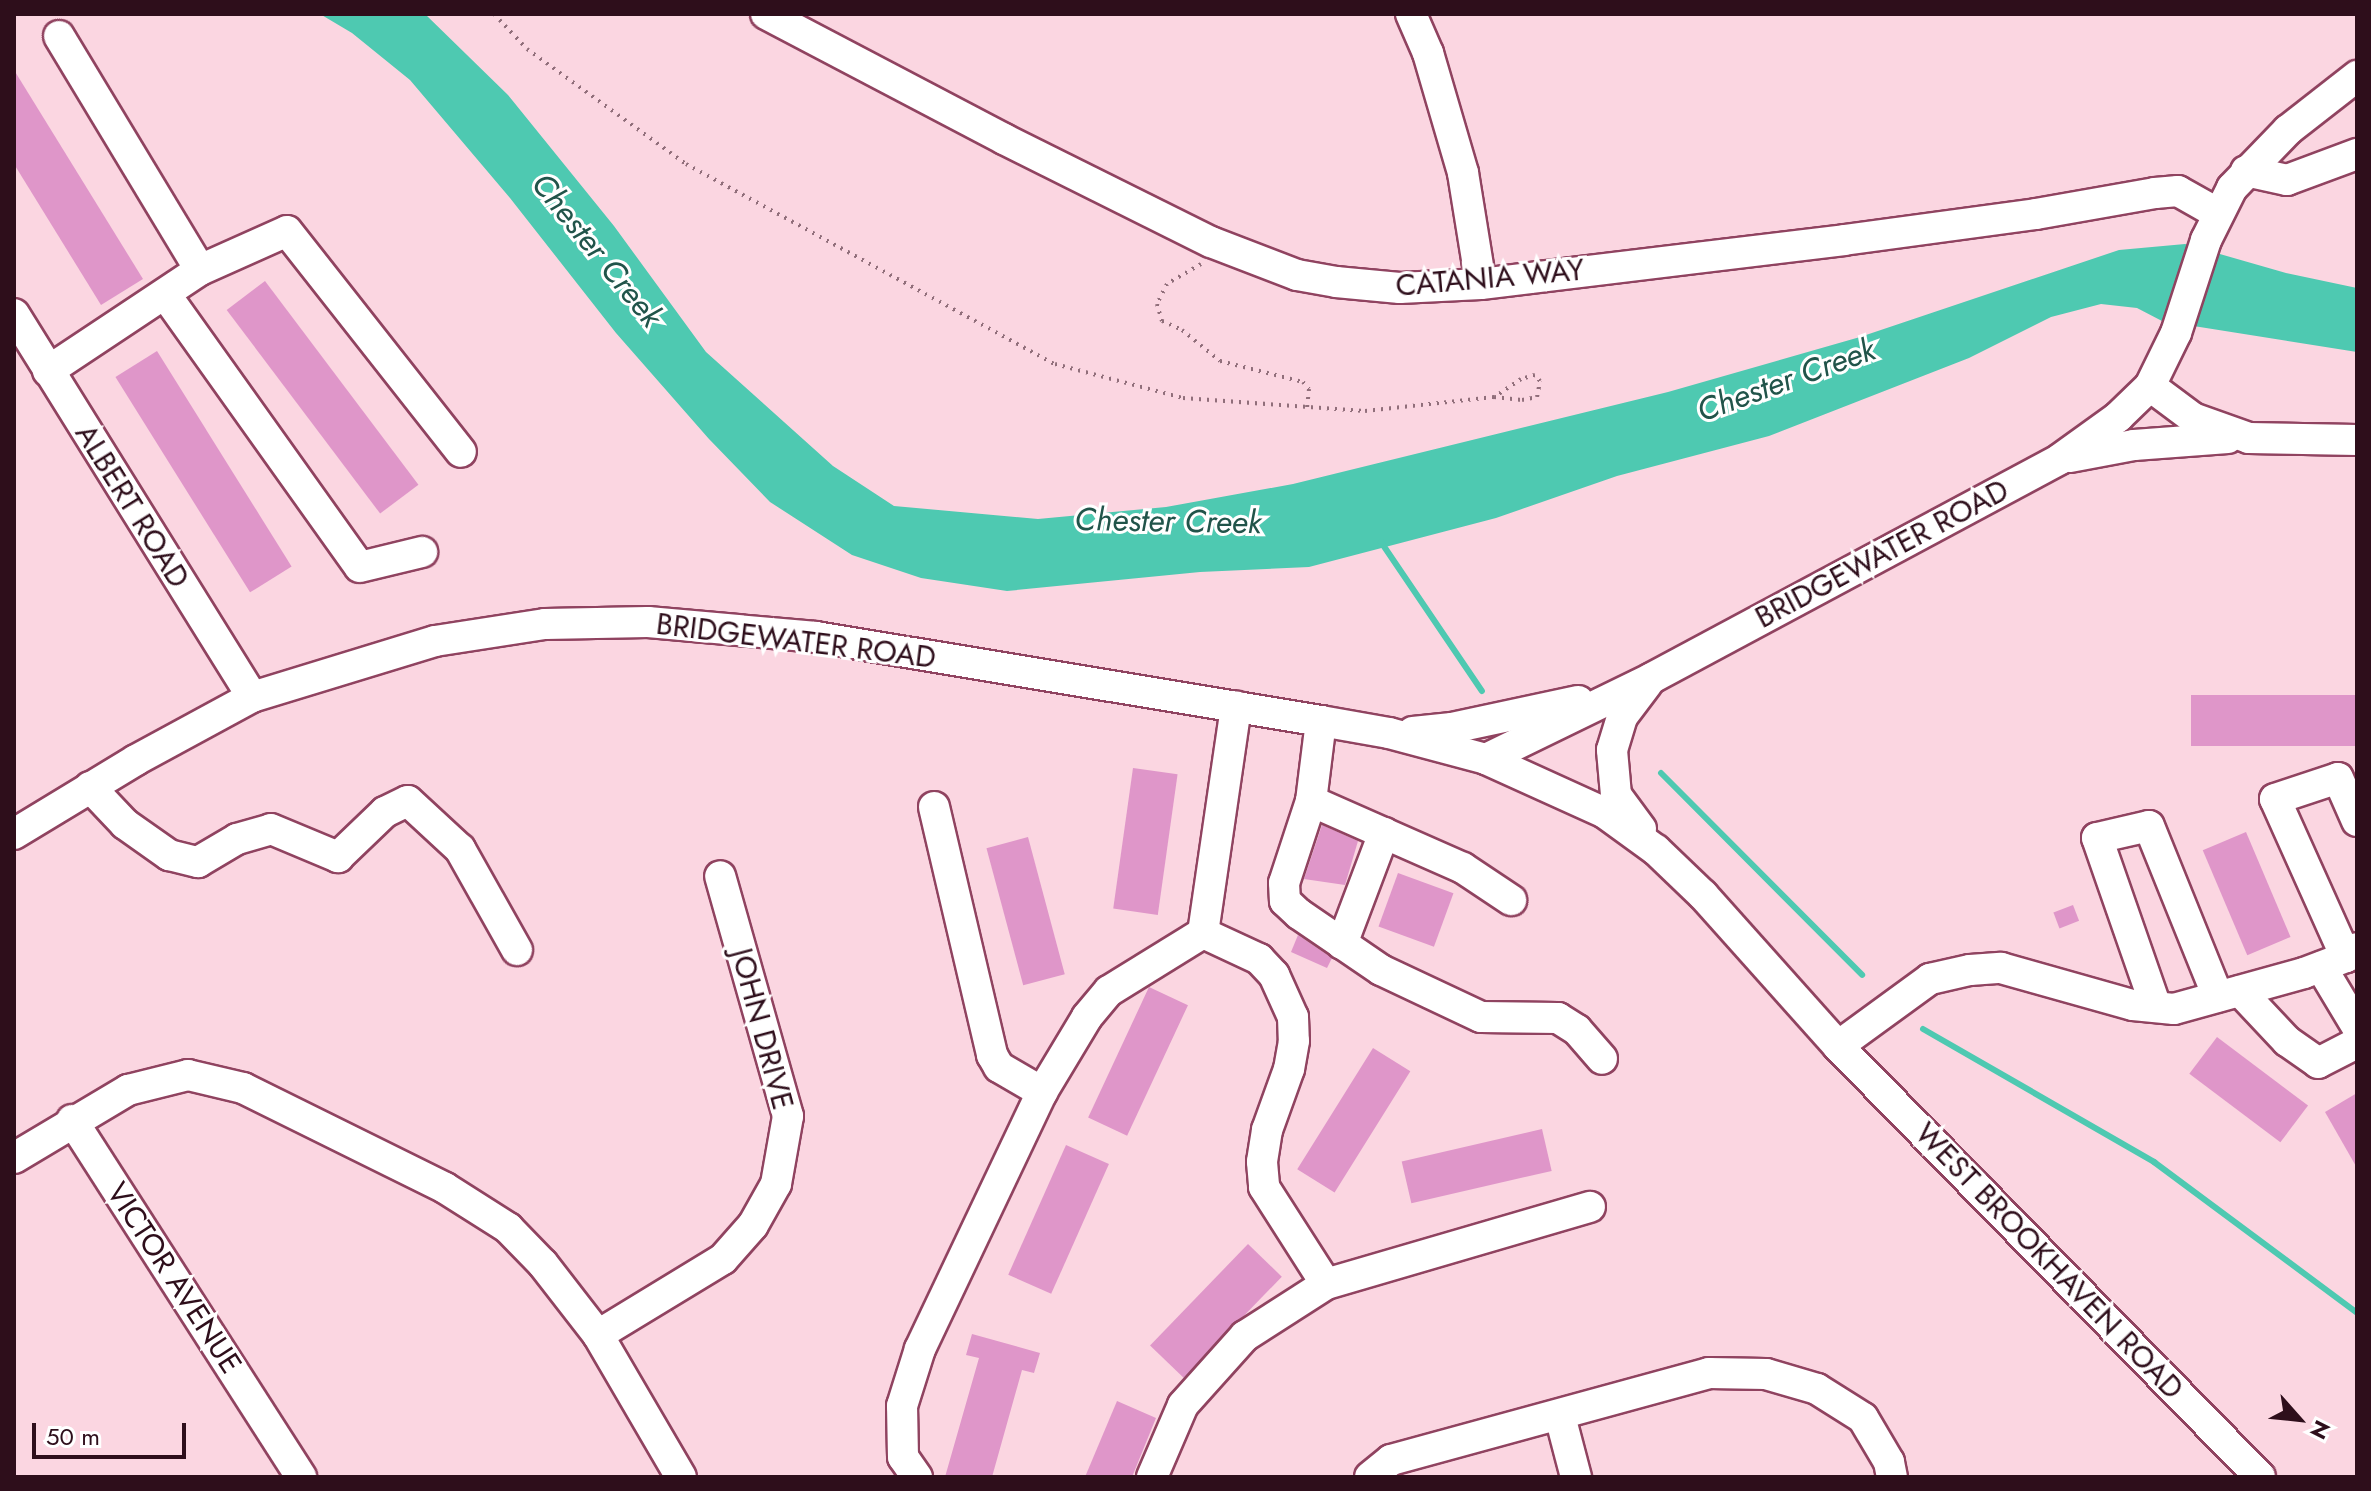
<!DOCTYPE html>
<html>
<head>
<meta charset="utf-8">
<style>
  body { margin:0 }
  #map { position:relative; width:2371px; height:1491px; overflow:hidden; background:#fbd6e1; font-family:Jost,sans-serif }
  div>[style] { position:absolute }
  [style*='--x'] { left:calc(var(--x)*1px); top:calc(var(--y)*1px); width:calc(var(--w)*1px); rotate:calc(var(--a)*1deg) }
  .water>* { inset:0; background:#4ec9b1 }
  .stream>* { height:6px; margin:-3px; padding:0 3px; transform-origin:3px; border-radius:3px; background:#4ec9b1 }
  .building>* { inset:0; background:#df96c9; transform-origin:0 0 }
  .path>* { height:4px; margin-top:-2px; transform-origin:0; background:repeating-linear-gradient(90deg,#906e7a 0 2px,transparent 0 8px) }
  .roads { filter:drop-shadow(2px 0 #904360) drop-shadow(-2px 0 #904360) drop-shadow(0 2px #904360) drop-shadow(0 -2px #904360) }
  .minor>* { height:30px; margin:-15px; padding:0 15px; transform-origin:15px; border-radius:15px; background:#fff }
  span { translate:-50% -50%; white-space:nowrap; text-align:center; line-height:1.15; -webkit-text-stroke:6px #fff; paint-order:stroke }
  .street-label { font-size:30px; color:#2e0e1b }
  .water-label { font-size:32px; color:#21544a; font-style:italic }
  .frame { position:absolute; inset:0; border:16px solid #2e0e1b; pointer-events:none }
  .north { position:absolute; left:2259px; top:1379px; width:80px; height:80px; -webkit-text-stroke:6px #fff; paint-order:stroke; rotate:117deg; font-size:22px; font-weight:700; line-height:32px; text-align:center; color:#2e0e1b }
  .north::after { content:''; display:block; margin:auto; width:28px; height:36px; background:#2e0e1b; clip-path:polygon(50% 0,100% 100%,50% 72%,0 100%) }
  .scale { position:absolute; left:32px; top:1423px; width:154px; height:36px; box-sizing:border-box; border:4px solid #2e0e1b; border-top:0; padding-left:10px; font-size:24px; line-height:28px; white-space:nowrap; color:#2e0e1b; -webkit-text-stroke:6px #fff; paint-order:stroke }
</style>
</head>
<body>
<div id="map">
  <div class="water">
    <i style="clip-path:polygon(320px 14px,425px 14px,508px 95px,614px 226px,706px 352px,833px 466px,894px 506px,1038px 519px,1166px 507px,1293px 484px,1668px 392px,1860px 337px,2119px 250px,2185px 244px,2286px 273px,2357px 288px,2357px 352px,2162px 321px,2137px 308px,2101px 304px,2051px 317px,1969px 358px,1769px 436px,1617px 476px,1496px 518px,1309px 567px,1200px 572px,1007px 591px,921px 578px,852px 555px,770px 502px,709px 439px,616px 333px,510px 198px,410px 80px,352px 33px)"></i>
  </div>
  <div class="stream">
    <i style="--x:1381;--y:542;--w:180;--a:55.9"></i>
    <i style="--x:1661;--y:773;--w:285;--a:45.1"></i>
    <i style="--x:1923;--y:1029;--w:267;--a:29.9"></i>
    <i style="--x:2154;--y:1162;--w:253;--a:36.6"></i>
  </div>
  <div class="building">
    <i style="clip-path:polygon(14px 70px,143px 279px,101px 305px,14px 164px)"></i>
    <i style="left:265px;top:281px;width:255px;height:48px;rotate:53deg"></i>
    <i style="left:157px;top:351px;width:254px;height:49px;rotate:58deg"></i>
    <i style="left:2357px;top:695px;width:51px;height:166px;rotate:90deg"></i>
    <i style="left:1133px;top:768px;width:45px;height:142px;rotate:8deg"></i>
    <i style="clip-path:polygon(1322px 825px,1358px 841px,1345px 885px,1304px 879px)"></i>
    <i style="left:2246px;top:832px;width:114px;height:47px;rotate:67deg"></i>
    <i style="left:1028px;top:837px;width:142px;height:43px;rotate:75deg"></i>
    <i style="left:1398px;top:873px;width:59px;height:57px;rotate:20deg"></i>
    <i style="left:2073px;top:905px;width:17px;height:21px;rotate:69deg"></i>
    <i style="clip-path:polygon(1298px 935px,1332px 958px,1327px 968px,1291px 952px)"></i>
    <i style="left:1149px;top:987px;width:43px;height:144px;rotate:25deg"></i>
    <i style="left:2217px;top:1037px;width:114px;height:46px;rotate:37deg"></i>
    <i style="left:1373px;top:1048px;width:44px;height:143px;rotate:32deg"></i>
    <i style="clip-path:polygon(2357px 1093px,2357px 1168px,2325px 1112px)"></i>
    <i style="left:1542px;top:1129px;width:43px;height:144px;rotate:77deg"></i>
    <i style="left:1066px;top:1145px;width:47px;height:142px;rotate:24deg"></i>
    <i style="left:1248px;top:1244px;width:47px;height:141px;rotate:44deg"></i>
    <i style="clip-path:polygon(972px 1334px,1040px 1353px,1034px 1373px,1022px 1370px,992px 1477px,945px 1477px,979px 1358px,966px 1355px)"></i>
    <i style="clip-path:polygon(1117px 1401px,1156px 1418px,1132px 1477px,1085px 1477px)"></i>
  </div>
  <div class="path">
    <i style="--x:494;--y:14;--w:48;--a:46.7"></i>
    <i style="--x:527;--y:49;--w:196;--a:35.9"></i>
    <i style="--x:686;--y:164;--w:420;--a:28.5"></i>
    <i style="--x:1055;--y:364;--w:132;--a:14.9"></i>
    <i style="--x:1183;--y:398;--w:182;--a:4.1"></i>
    <i style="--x:1365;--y:411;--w:130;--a:-6.2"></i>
    <i style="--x:1494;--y:397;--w:28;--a:6"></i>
    <i style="--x:1522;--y:400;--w:15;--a:-11"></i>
    <i style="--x:1537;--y:397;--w:16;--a:-79"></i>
    <i style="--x:1540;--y:381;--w:8;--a:-130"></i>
    <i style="--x:1535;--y:375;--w:15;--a:164"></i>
    <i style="--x:1521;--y:379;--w:32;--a:146"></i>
    <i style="--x:1201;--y:264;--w:39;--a:150"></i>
    <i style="--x:1167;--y:284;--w:22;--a:117"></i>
    <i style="--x:1157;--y:304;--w:18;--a:74"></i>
    <i style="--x:1162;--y:321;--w:22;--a:24"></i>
    <i style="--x:1182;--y:330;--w:49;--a:39.2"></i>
    <i style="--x:1220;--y:361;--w:86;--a:14.2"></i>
    <i style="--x:1303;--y:382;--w:9;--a:49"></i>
    <i style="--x:1309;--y:389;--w:19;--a:96"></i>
  </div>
  <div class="roads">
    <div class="minor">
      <i style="--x:766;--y:14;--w:269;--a:27.7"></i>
      <i style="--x:1004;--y:139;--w:231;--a:26.5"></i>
      <i style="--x:1211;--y:242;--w:92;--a:21"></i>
      <i style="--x:1297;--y:275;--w:40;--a:10"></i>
      <i style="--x:1336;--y:282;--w:64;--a:5.4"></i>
      <i style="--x:1400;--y:288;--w:81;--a:-2.8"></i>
      <i style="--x:1481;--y:284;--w:366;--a:-6.9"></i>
      <i style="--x:1844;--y:240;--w:194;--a:-7.7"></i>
      <i style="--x:2036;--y:214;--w:121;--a:-10"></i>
      <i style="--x:2155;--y:193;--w:23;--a:-5"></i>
      <i style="--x:2178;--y:191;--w:45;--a:29.4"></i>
      <i style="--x:1411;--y:14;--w:43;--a:66.4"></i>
      <i style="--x:1428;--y:53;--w:125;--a:73.7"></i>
      <i style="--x:1463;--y:173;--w:112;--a:80.8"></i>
      <i style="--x:59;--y:36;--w:273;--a:58.9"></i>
      <i style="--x:2246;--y:171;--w:42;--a:12.4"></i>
      <i style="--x:2287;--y:180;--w:75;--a:-20.4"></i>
      <i style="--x:165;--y:294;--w:335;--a:54.5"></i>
      <i style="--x:360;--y:567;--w:64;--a:-13.6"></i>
      <i style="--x:14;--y:314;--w:451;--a:58.1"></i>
      <i style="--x:48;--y:371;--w:182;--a:-33.6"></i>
      <i style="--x:200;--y:270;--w:95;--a:-24.1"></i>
      <i style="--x:287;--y:231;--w:281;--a:51.8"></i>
      <i style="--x:2150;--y:386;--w:54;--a:36.7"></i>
      <i style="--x:2193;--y:418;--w:59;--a:19.7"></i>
      <i style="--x:2249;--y:438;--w:108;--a:1.1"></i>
      <i style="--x:2070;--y:457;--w:65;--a:-10.6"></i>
      <i style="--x:2134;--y:445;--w:94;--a:-4.3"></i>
      <i style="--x:1321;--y:721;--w:81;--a:97.1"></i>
      <i style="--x:1311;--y:801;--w:166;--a:23.8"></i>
      <i style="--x:1463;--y:868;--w:58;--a:33.7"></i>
      <i style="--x:1413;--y:732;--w:39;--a:-6"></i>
      <i style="--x:1452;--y:728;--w:129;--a:-12.1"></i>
      <i style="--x:1486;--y:759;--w:185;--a:-26"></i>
      <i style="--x:1652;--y:678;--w:463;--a:-28.2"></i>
      <i style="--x:2060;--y:459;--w:72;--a:-35.9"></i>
      <i style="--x:2118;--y:417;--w:45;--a:-44.1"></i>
      <i style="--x:2150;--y:386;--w:59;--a:-63.9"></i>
      <i style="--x:2176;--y:333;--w:98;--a:-72.1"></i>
      <i style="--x:2206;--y:240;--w:58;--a:-63.4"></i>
      <i style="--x:2232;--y:188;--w:81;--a:-46"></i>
      <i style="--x:2288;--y:130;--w:88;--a:-38"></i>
      <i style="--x:90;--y:787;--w:51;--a:46.6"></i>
      <i style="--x:125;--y:824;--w:54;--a:35.2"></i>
      <i style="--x:169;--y:855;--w:30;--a:14"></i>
      <i style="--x:198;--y:862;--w:45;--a:-30.5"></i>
      <i style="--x:237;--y:839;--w:35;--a:-16"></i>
      <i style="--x:271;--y:829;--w:73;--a:22.7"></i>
      <i style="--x:338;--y:857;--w:65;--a:-43.8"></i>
      <i style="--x:385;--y:812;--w:25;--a:-26"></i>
      <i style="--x:408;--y:801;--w:71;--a:42.7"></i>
      <i style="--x:460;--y:849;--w:116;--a:60.6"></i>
      <i style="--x:1311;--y:801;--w:86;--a:108.2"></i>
      <i style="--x:1284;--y:883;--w:18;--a:87"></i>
      <i style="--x:1285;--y:901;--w:19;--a:43"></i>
      <i style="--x:1299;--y:914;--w:99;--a:34.3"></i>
      <i style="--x:1381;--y:970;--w:110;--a:25.2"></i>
      <i style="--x:1481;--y:1017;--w:77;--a:0.7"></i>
      <i style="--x:1558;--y:1018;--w:22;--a:32"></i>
      <i style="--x:1577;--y:1030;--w:38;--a:49"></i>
      <i style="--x:934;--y:807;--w:255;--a:76.8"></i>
      <i style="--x:992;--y:1055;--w:14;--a:60"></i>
      <i style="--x:999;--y:1067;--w:50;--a:30.2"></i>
      <i style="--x:1641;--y:829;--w:42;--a:-126.3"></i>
      <i style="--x:1616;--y:795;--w:45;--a:-95.1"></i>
      <i style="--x:1612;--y:750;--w:34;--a:-73"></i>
      <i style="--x:1622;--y:717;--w:41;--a:-52.9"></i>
      <i style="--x:14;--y:834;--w:143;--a:-31.2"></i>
      <i style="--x:136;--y:760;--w:132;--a:-28.5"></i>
      <i style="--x:252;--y:697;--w:191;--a:-17"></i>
      <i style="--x:435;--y:641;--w:111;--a:-8.8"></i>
      <i style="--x:545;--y:624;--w:103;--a:-1.1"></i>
      <i style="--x:648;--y:622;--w:169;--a:5.1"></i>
      <i style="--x:816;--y:637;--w:512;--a:9.44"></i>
      <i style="--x:1321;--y:721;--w:69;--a:10"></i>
      <i style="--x:1389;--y:733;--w:100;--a:15"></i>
      <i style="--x:1486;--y:759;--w:131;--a:24.4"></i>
      <i style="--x:1605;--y:813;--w:63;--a:36"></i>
      <i style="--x:1656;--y:850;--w:65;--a:43.8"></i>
      <i style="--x:1703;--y:895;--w:203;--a:48.2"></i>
      <i style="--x:1838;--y:1046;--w:603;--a:45.6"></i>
      <i style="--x:1203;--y:933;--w:62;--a:24.9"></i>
      <i style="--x:1259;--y:959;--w:22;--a:47"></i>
      <i style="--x:1274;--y:975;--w:46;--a:65.7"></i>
      <i style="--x:1293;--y:1017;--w:24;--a:88"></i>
      <i style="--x:1294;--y:1041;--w:28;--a:100"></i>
      <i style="--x:1289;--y:1069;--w:65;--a:109.8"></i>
      <i style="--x:1267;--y:1130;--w:32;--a:99"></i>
      <i style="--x:1262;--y:1162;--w:25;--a:85"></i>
      <i style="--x:1264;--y:1187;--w:115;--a:57.4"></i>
      <i style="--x:1326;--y:1284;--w:275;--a:-16.3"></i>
      <i style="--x:1342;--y:944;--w:119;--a:-69.3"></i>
      <i style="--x:2346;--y:957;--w:173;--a:-114.2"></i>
      <i style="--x:2275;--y:799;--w:66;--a:-18.4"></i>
      <i style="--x:2338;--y:778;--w:47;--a:66.2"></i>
      <i style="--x:2321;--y:967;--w:70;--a:59"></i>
      <i style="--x:2240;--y:991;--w:69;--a:46.8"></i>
      <i style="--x:2287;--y:1041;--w:38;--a:35"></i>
      <i style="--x:2318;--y:1063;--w:44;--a:-27.1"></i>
      <i style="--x:2156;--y:1007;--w:179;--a:-109.2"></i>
      <i style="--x:2097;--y:838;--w:53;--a:-13"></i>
      <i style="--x:2149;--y:826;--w:184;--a:68"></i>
      <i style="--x:1838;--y:1046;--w:114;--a:-36.1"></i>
      <i style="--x:1930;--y:979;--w:41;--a:-12.7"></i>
      <i style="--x:1970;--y:970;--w:31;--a:-4"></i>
      <i style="--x:2001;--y:968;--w:137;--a:15.7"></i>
      <i style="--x:2133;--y:1005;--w:41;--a:5.6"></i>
      <i style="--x:2174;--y:1009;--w:135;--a:-15.5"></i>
      <i style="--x:2304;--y:973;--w:45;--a:-20.9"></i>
      <i style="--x:2346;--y:957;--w:14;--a:-39"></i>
      <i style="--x:72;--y:1120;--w:424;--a:57.3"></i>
      <i style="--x:14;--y:1158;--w:133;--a:-30.8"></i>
      <i style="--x:128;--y:1090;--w:62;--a:-14"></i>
      <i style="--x:188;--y:1075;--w:57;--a:13.3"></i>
      <i style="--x:243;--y:1088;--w:225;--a:26.3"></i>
      <i style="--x:445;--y:1188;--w:75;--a:32.4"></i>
      <i style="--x:508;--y:1228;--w:50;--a:45.8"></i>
      <i style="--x:543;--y:1264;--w:90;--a:52.2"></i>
      <i style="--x:598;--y:1335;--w:164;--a:59.7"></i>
      <i style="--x:598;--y:1335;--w:146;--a:-31.3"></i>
      <i style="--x:723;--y:1259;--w:45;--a:-48.6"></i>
      <i style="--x:753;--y:1225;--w:47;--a:-60.7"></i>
      <i style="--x:776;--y:1184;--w:69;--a:-80"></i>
      <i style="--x:788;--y:1116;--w:249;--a:-105.8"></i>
      <i style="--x:1560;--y:1416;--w:63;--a:75.3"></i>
      <i style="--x:917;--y:1477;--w:24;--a:-125"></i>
      <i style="--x:903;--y:1457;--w:51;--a:-91.1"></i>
      <i style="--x:902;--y:1406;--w:60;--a:-72.5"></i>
      <i style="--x:920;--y:1349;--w:284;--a:-64.6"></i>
      <i style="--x:1042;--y:1092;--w:87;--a:-59"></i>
      <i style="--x:1087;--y:1017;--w:34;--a:-50"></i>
      <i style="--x:1109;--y:991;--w:110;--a:-31.7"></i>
      <i style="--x:1203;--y:933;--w:229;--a:-81.7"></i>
      <i style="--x:1152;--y:1477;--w:78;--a:-66.7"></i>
      <i style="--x:1183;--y:1405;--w:93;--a:-48.1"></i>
      <i style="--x:1245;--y:1336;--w:96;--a:-32.7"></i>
      <i style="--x:1370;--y:1477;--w:27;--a:-39"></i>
      <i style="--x:1391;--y:1460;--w:330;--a:-15.3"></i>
      <i style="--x:1709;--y:1373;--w:57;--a:1"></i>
      <i style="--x:1766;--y:1374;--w:53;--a:16.4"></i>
      <i style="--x:1817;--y:1389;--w:54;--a:32.2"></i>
      <i style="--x:1863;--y:1418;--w:51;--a:59.4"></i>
      <i style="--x:1889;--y:1462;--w:15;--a:79"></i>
    </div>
  </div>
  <div class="street-label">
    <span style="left:1490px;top:278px;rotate:-5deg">CATANIA WAY</span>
    <span style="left:132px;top:506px;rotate:58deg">ALBERT ROAD</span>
    <span style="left:1882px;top:554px;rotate:-28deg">BRIDGEWATER ROAD</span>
    <span style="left:796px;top:641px;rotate:7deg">BRIDGEWATER ROAD</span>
    <span style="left:762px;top:1029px;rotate:75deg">JOHN DRIVE</span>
    <span style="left:2049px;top:1261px;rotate:46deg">WEST BROOKHAVEN ROAD</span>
    <span style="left:174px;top:1278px;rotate:57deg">VICTOR AVENUE</span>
  </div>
  <div class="water-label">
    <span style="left:597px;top:250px;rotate:51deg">Chester Creek</span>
    <span style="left:1786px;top:380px;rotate:-20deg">Chester Creek</span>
    <span style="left:1168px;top:521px;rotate:1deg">Chester Creek</span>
  </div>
  <div class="frame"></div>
  <div class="north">N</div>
  <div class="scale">50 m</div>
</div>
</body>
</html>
